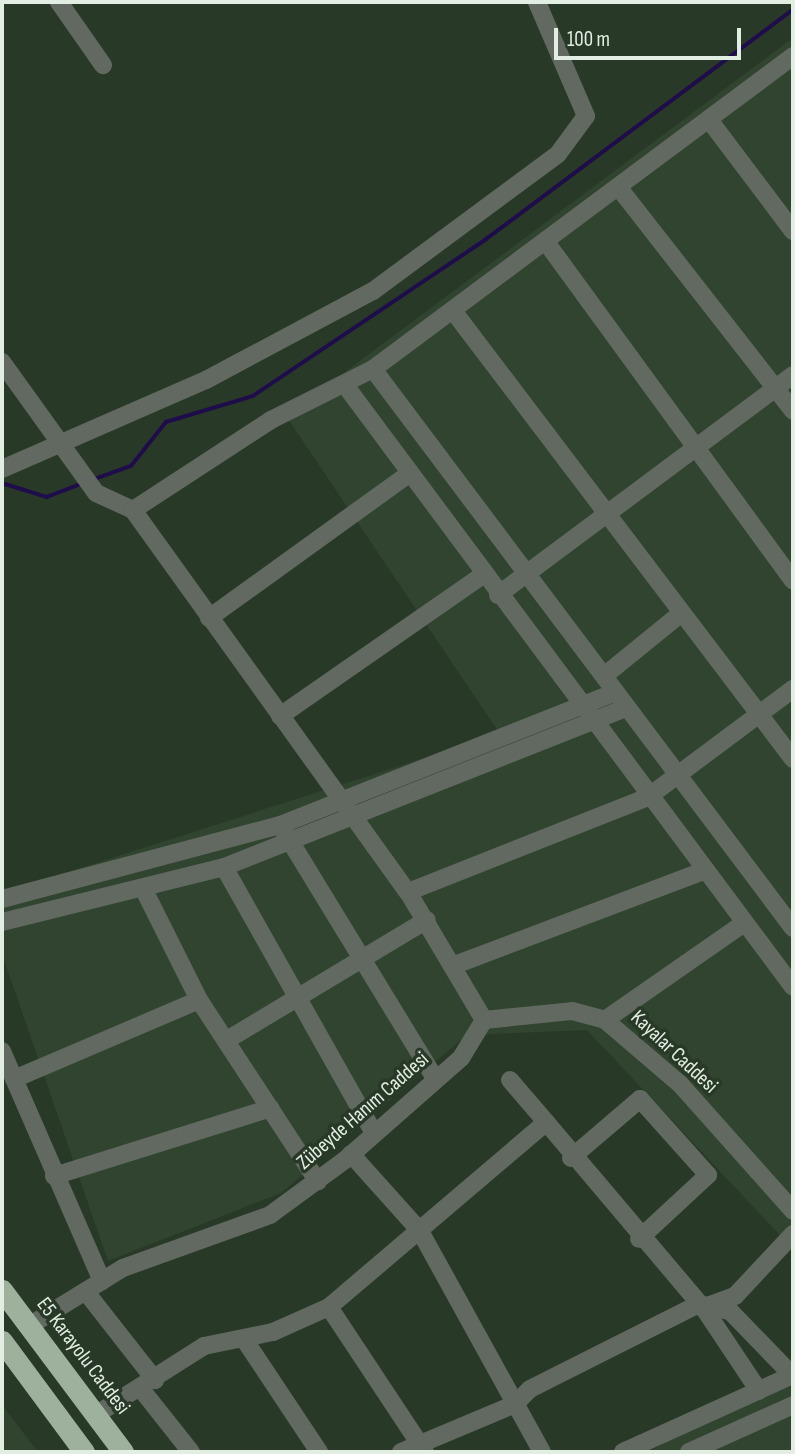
<!DOCTYPE html>
<html>
<head>
<meta charset="utf-8">
<style>
  body { margin:0 }
  #map { position:relative; width:795px; height:1454px; overflow:hidden; background:#293928; font-family:"Sofia Sans Condensed",sans-serif }
  div>[style] { position:absolute }
  [style*='--x'] { left:calc(var(--x)*1px); top:calc(var(--y)*1px); width:calc(var(--w)*1px); rotate:calc(var(--a)*1deg) }
  .built>* { inset:0; background:#30442f }
  .stream>* { height:3.5px; margin:-1.75px; padding:0 1.75px; transform-origin:1.75px; border-radius:1.75px; background:#1f0d4b }
  .minor>* { height:18px; margin:-9px; padding:0 9px; transform-origin:9px; border-radius:9px; background:#616960 }
  .highway>* { height:21px; margin:-10.5px; padding:0 10.5px; transform-origin:10.5px; border-radius:10.5px; background:#9db19c }
  span { translate:-50% -50%; white-space:nowrap; text-align:center; line-height:1.15; -webkit-text-stroke:7px #293928; paint-order:stroke }
  .street-label { font-size:21px; color:#e3eee3 }
  .frame { position:absolute; inset:0; border:4px solid #e3eee3; pointer-events:none }
  .scale { position:absolute; left:554px; top:28px; width:187px; height:32px; box-sizing:border-box; border:4px solid #e3eee3; border-top:0; padding-left:9px; font-size:21px; line-height:24px; white-space:nowrap; color:#e3eee3; -webkit-text-stroke:5px #293928; paint-order:stroke }
</style>
</head>
<body>
<div id="map">
  <div class="built">
    <i style="clip-path:polygon(793px 38px,793px 1249px,587px 1030px,467px 1035px,281px 1193px,108px 1261px,2px 954px,2px 893px,500px 734px,286px 416px)"></i>
    <i style="clip-path:polygon(793px 1373px,793px 1452px,648px 1452px,759px 1391px)"></i>
    <i style="clip-path:polygon(2px 1405px,38px 1452px,2px 1452px)"></i>
  </div>
  <div class="stream">
    <i style="--x:95;--y:479;--w:38;--a:-20"></i>
    <i style="--x:131;--y:466;--w:56;--a:-51.5"></i>
    <i style="--x:166;--y:422;--w:91;--a:-16.6"></i>
    <i style="--x:253;--y:396;--w:280;--a:-33.9"></i>
    <i style="--x:485;--y:240;--w:384;--a:-36.8"></i>
    <i style="--x:2;--y:483;--w:47;--a:17.3"></i>
    <i style="--x:47;--y:497;--w:36;--a:-21"></i>
  </div>
  <div class="minor">
    <i style="--x:59;--y:2;--w:77;--a:55.1"></i>
    <i style="--x:710;--y:121;--w:138;--a:53"></i>
    <i style="--x:619;--y:188;--w:283;--a:52"></i>
    <i style="--x:546;--y:242;--w:419;--a:53.9"></i>
    <i style="--x:454;--y:312;--w:561;--a:52.82"></i>
    <i style="--x:2;--y:362;--w:161;--a:54.3"></i>
    <i style="--x:96;--y:493;--w:41;--a:24.7"></i>
    <i style="--x:133;--y:510;--w:471;--a:54.3"></i>
    <i style="--x:408;--y:892;--w:149;--a:59.3"></i>
    <i style="--x:373;--y:369;--w:699;--a:53.08"></i>
    <i style="--x:345;--y:385;--w:750;--a:53.34"></i>
    <i style="--x:2;--y:469;--w:223;--a:-23.6"></i>
    <i style="--x:206;--y:380;--w:189;--a:-28.1"></i>
    <i style="--x:373;--y:291;--w:230;--a:-36.5"></i>
    <i style="--x:558;--y:154;--w:47;--a:-53.6"></i>
    <i style="--x:586;--y:116;--w:124;--a:-113.3"></i>
    <i style="--x:133;--y:510;--w:165;--a:-33.1"></i>
    <i style="--x:271;--y:420;--w:114;--a:-26.6"></i>
    <i style="--x:373;--y:369;--w:524;--a:-36.69"></i>
    <i style="--x:498;--y:595;--w:368;--a:-36.7"></i>
    <i style="--x:209;--y:618;--w:248;--a:-35.8"></i>
    <i style="--x:604;--y:676;--w:97;--a:-39.1"></i>
    <i style="--x:280;--y:716;--w:249;--a:-34.8"></i>
    <i style="--x:284;--y:831;--w:288;--a:58.6"></i>
    <i style="--x:224;--y:867;--w:303;--a:60.6"></i>
    <i style="--x:144;--y:890;--w:123;--a:63.4"></i>
    <i style="--x:199;--y:1000;--w:217;--a:56.8"></i>
    <i style="--x:408;--y:892;--w:258;--a:-21.6"></i>
    <i style="--x:648;--y:797;--w:181;--a:-36.7"></i>
    <i style="--x:2;--y:899;--w:288;--a:-14.9"></i>
    <i style="--x:280;--y:825;--w:359;--a:-21.6"></i>
    <i style="--x:2;--y:922;--w:229;--a:-13.9"></i>
    <i style="--x:224;--y:867;--w:429;--a:-21.6"></i>
    <i style="--x:452;--y:966;--w:268;--a:-20.7"></i>
    <i style="--x:484;--y:1020;--w:88;--a:-5.8"></i>
    <i style="--x:572;--y:1011;--w:34;--a:15"></i>
    <i style="--x:605;--y:1020;--w:99;--a:40.5"></i>
    <i style="--x:680;--y:1084;--w:170;--a:48.3"></i>
    <i style="--x:605;--y:1020;--w:169;--a:-34.9"></i>
    <i style="--x:227;--y:1040;--w:233;--a:-31"></i>
    <i style="--x:2;--y:1051;--w:251;--a:66.5"></i>
    <i style="--x:14;--y:1079;--w:201;--a:-23.1"></i>
    <i style="--x:510;--y:1080;--w:55;--a:49.4"></i>
    <i style="--x:351;--y:1154;--w:103;--a:48.1"></i>
    <i style="--x:420;--y:1231;--w:252;--a:61.1"></i>
    <i style="--x:571;--y:1158;--w:91;--a:-40.5"></i>
    <i style="--x:640;--y:1099;--w:102;--a:48.2"></i>
    <i style="--x:708;--y:1175;--w:94;--a:137.2"></i>
    <i style="--x:54;--y:1176;--w:227;--a:-17.4"></i>
    <i style="--x:86;--y:1292;--w:112;--a:51.9"></i>
    <i style="--x:710;--y:1305;--w:27;--a:-20"></i>
    <i style="--x:735;--y:1296;--w:85;--a:-46.9"></i>
    <i style="--x:329;--y:1307;--w:174;--a:56.5"></i>
    <i style="--x:29;--y:1326;--w:110;--a:-31.7"></i>
    <i style="--x:123;--y:1268;--w:156;--a:-19.8"></i>
    <i style="--x:270;--y:1215;--w:93;--a:-36.3"></i>
    <i style="--x:345;--y:1160;--w:154;--a:-41.3"></i>
    <i style="--x:461;--y:1058;--w:44;--a:-58.8"></i>
    <i style="--x:244;--y:1339;--w:136;--a:56.4"></i>
    <i style="--x:141;--y:1389;--w:80;--a:51.6"></i>
    <i style="--x:97;--y:1414;--w:127;--a:-32.4"></i>
    <i style="--x:204;--y:1346;--w:70;--a:-11.5"></i>
    <i style="--x:273;--y:1332;--w:61;--a:-24.1"></i>
    <i style="--x:329;--y:1307;--w:285;--a:-40.4"></i>
    <i style="--x:546;--y:1122;--w:246;--a:49.8"></i>
    <i style="--x:705;--y:1310;--w:97;--a:56.3"></i>
    <i style="--x:401;--y:1452;--w:124;--a:-22.8"></i>
    <i style="--x:515;--y:1404;--w:21;--a:-45"></i>
    <i style="--x:530;--y:1389;--w:189;--a:-26.7"></i>
    <i style="--x:699;--y:1304;--w:32;--a:13"></i>
    <i style="--x:730;--y:1311;--w:89;--a:45.9"></i>
    <i style="--x:623;--y:1452;--w:187;--a:-24.4"></i>
    <i style="--x:689;--y:1452;--w:114;--a:-24.3"></i>
  </div>
  <div class="highway">
    <i style="--x:2;--y:1290;--w:202;--a:53.2"></i>
    <i style="--x:2;--y:1341;--w:138;--a:53.5"></i>
  </div>
  <div class="street-label">
    <span style="left:674px;top:1052px;rotate:43deg">Kayalar Caddesi</span>
    <span style="left:363px;top:1111px;rotate:-41deg">Zübeyde Hanım Caddesi</span>
    <span style="left:83px;top:1356px;rotate:53deg">E5 Karayolu Caddesi</span>
  </div>
  <div class="frame"></div>
  <div class="scale">100 m</div>
</div>
</body>
</html>
